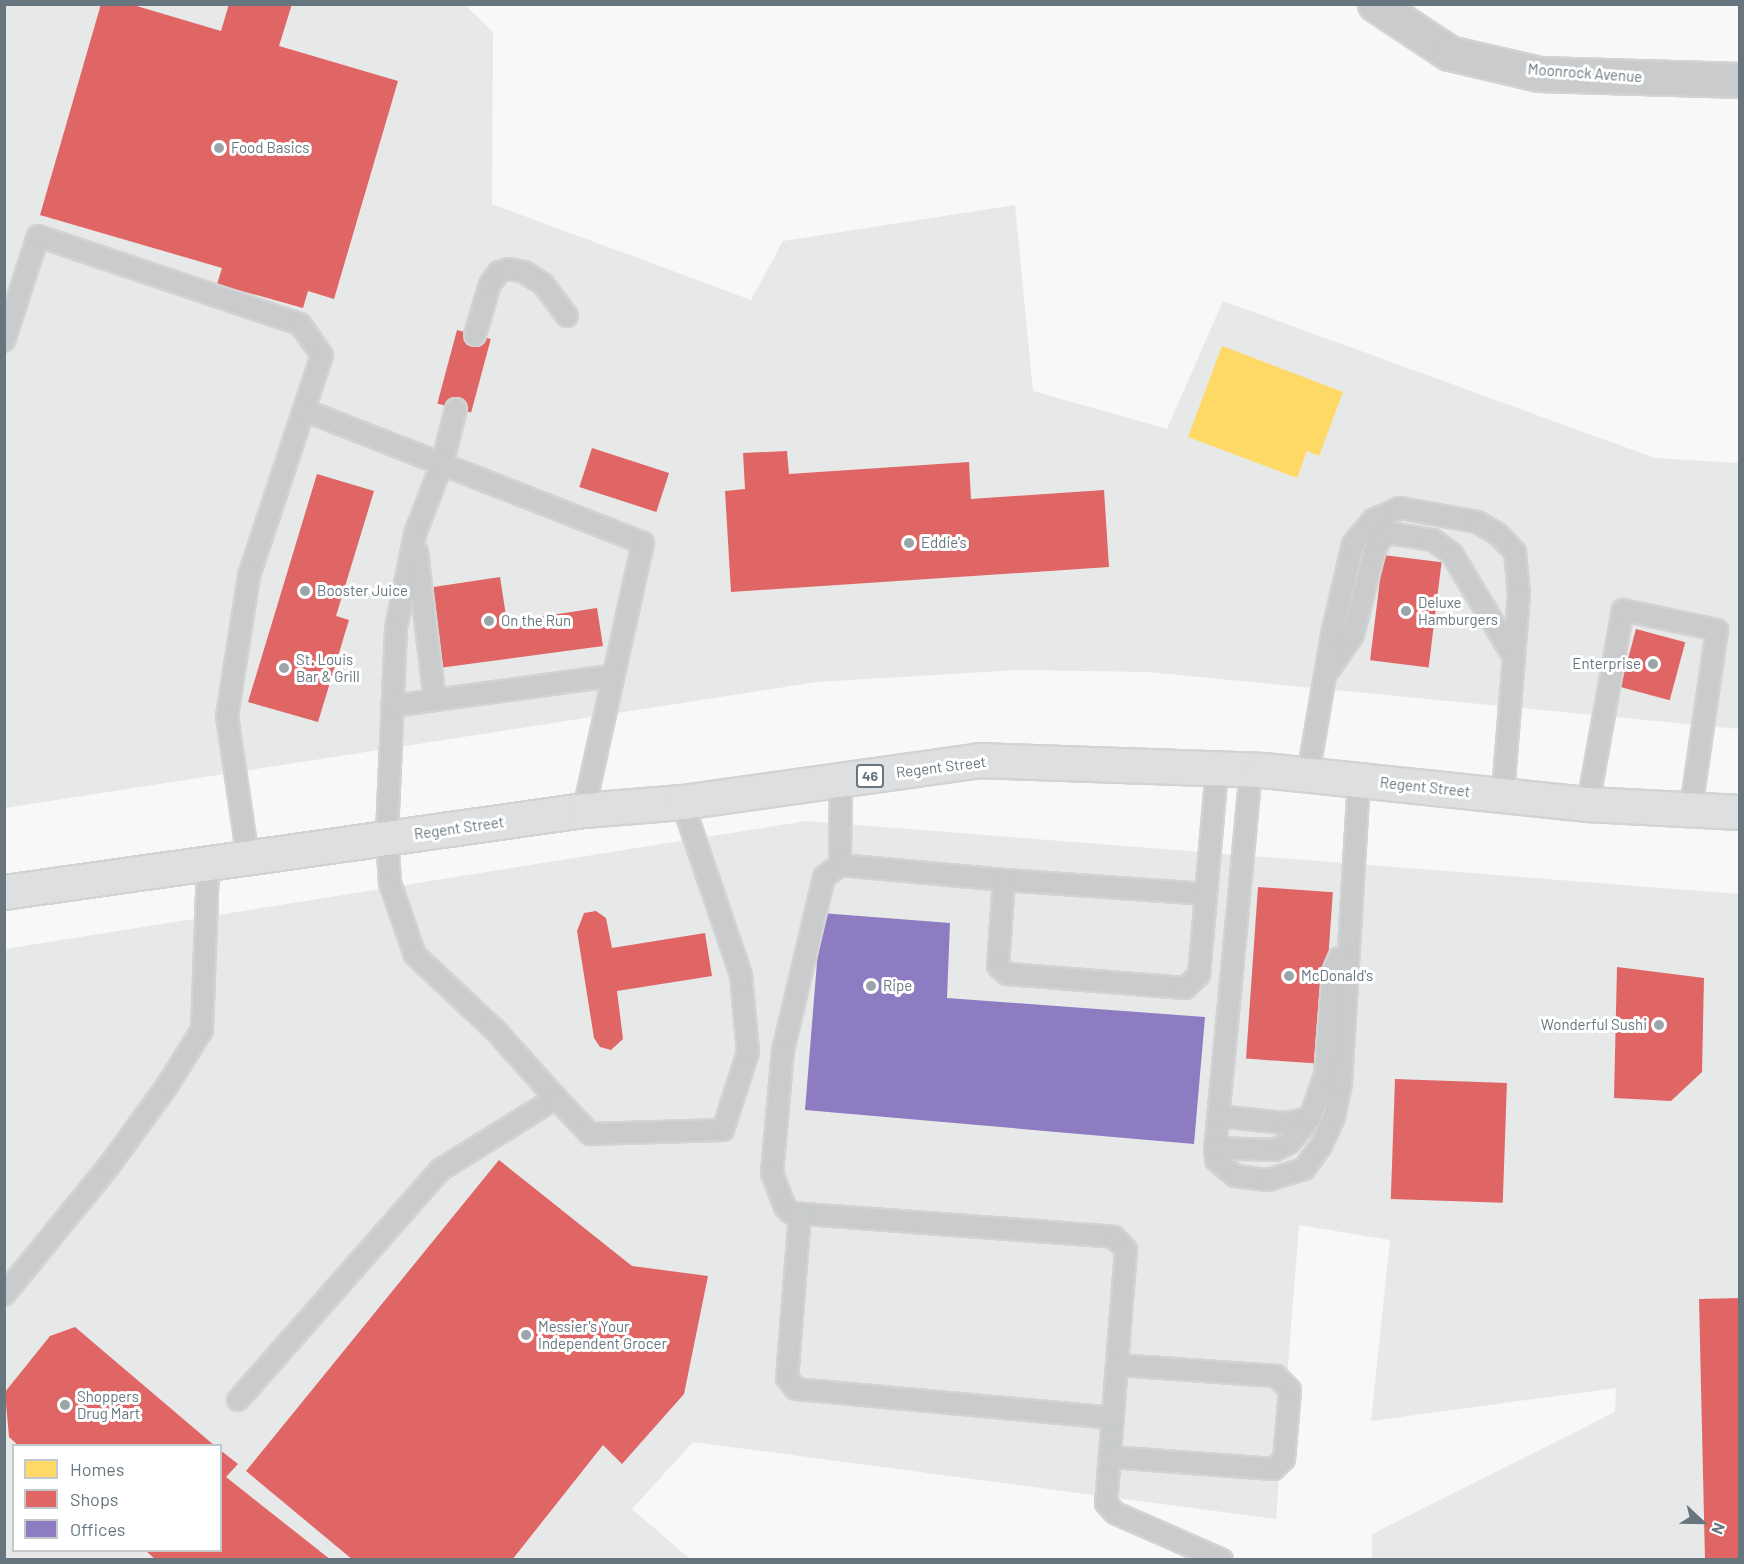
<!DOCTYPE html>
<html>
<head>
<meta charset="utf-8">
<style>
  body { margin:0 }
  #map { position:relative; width:1744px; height:1564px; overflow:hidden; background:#f8f8f8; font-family:Barlow,sans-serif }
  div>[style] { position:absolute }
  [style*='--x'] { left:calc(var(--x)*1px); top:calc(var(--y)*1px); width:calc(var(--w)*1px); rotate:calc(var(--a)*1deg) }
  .built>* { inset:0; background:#e7e8e8 }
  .homes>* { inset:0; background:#ffd966 }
  .shops>* { inset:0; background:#e06666; transform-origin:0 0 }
  .offices>* { inset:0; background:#8e7cc3 }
  .roads { filter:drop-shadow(2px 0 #d3d3d4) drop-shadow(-2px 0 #d3d3d4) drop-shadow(0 2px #d3d3d4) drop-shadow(0 -2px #d3d3d4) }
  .lane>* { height:20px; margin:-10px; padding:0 10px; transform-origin:10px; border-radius:10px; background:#c9cbcc }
  .street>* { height:33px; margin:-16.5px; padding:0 16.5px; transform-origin:16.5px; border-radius:16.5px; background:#c9cbcc }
  .primary>* { height:33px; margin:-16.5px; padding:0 16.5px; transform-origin:16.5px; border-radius:16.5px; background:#dedfe0 }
  .dots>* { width:16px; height:16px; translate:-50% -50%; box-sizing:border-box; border:3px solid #fff; border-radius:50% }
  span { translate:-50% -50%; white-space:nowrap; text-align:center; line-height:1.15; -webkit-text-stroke:6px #fff; paint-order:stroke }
  .shield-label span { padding:2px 4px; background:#fff; border:2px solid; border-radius:4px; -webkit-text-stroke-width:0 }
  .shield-label { font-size:14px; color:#67767e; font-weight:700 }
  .street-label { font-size:15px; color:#67767e }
  .poi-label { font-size:15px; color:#67767e }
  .left { translate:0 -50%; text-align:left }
  .right { translate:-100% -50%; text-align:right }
  .frame { position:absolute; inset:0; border:6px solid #67767e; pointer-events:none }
  .legend { position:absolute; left:12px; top:1444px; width:210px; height:108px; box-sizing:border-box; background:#fff; border:2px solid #c2c8cb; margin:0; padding:8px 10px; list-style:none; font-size:18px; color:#67767e }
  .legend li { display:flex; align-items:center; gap:12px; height:30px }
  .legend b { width:30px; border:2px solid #c2c8cb }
  .north { position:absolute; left:1672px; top:1492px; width:60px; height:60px; -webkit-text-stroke:4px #fff; paint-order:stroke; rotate:112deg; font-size:16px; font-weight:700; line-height:24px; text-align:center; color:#67767e }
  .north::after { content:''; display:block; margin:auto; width:21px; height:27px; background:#67767e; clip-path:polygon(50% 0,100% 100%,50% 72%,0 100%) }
</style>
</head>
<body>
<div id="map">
  <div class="built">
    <i style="clip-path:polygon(5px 5px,465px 5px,493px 32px,492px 204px,751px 300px,783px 241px,1015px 205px,1033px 391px,1167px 429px,1223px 301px,1655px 458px,1739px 463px,1739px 729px,1148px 672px,1020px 670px,817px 682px,5px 808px)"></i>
    <i style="clip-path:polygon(evenodd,806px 821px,1739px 894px,1739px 1559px,1372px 1559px,1372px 1534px,1615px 1412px,1616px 1388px,1371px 1421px,1390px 1240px,1299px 1225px,1276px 1519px,693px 1442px,632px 1509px,690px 1559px,5px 1560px,5px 949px,806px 821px,14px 1446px,220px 1446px,220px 1550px,14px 1550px,14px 1446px)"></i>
  </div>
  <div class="homes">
    <i style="clip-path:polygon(1222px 346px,1343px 392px,1319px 456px,1307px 451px,1297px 478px,1188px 437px)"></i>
  </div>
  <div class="shops">
    <i style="clip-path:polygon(101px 4px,130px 4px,221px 31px,229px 4px,292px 4px,279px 46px,398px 81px,334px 299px,308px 291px,303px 308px,217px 284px,222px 268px,40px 215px)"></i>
    <i style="left:457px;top:330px;width:35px;height:76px;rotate:15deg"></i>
    <i style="left:592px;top:448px;width:81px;height:41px;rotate:18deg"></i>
    <i style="clip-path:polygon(787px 451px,789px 474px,969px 462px,971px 499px,1104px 490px,1109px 567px,731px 592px,725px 491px,745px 489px,743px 453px)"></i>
    <i style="clip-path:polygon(317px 474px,374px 491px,336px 616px,349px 620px,318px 722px,248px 702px)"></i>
    <i style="left:1383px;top:555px;width:59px;height:106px;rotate:7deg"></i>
    <i style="clip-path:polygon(500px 577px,507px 622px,597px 608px,603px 646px,439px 668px,427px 588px)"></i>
    <i style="left:1636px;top:629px;width:51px;height:60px;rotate:15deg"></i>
    <i style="left:1258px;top:887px;width:75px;height:172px;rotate:4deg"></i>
    <i style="clip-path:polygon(596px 911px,606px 918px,612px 948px,705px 933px,712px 976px,617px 991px,623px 1039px,611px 1050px,600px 1047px,594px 1038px,577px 931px,584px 913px)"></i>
    <i style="clip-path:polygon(1617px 967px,1704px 978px,1702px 1072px,1671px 1101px,1614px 1098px)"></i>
    <i style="left:1395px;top:1079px;width:112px;height:120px;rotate:2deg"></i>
    <i style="clip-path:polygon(499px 1160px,632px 1266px,708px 1276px,684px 1394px,622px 1464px,603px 1445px,512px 1560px,353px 1560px,246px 1471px)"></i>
    <i style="clip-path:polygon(1740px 1298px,1740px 1560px,1705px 1560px,1699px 1299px)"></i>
    <i style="clip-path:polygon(75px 1327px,215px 1446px,19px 1446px,9px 1437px,5px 1392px,50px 1336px)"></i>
    <i style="clip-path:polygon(220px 1450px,238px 1464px,226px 1477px,331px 1560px,156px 1560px,145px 1550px,220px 1550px)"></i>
  </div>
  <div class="offices">
    <i style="clip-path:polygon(821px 913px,950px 923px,947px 998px,1205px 1017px,1194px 1144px,805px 1110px)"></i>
  </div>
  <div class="roads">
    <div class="lane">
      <i style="--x:475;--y:335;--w:53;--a:-73.6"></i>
      <i style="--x:490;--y:284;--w:15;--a:-53"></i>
      <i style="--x:499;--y:272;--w:10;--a:-17"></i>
      <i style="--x:509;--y:269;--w:15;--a:11"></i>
      <i style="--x:524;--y:272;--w:22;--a:32"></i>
      <i style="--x:543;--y:284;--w:40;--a:53"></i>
      <i style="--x:4;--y:341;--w:110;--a:-72.1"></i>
      <i style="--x:38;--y:236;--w:276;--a:18.6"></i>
      <i style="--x:300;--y:324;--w:38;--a:55"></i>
      <i style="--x:322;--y:355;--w:233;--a:108.3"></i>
      <i style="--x:249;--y:576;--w:142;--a:98.9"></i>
      <i style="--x:227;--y:716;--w:144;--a:81.6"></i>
      <i style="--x:456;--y:409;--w:57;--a:104.3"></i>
      <i style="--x:442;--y:464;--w:75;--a:111.1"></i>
      <i style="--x:415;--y:534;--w:96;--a:101.4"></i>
      <i style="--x:396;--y:628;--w:210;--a:92.5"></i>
      <i style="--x:387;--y:838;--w:45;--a:86.2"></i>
      <i style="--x:390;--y:883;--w:76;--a:70.9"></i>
      <i style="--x:415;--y:955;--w:110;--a:43.2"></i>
      <i style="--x:495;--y:1030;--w:91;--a:48.1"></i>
      <i style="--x:304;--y:410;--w:364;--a:21.4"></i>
      <i style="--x:643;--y:543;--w:273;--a:102.5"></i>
      <i style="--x:417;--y:552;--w:149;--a:83.1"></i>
      <i style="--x:1328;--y:671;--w:44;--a:-55.2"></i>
      <i style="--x:1353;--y:635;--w:85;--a:-75.6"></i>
      <i style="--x:1374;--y:553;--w:14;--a:-69"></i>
      <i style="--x:1379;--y:540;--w:12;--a:-35"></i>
      <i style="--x:1389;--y:533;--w:45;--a:9"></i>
      <i style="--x:1433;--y:540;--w:24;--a:36"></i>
      <i style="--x:1452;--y:554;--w:120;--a:59"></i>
      <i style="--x:392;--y:706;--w:222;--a:-7.8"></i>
      <i style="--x:1251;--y:770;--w:380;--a:95.4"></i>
      <i style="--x:1215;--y:1148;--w:12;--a:85"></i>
      <i style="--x:1216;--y:1160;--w:25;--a:40"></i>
      <i style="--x:1235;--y:1176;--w:33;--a:7"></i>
      <i style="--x:1268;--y:1180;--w:38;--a:-17"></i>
      <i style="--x:1304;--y:1169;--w:29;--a:-54"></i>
      <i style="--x:1321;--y:1146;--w:32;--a:-66"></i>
      <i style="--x:1334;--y:1117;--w:35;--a:-78"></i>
      <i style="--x:1341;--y:1083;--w:304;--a:-86.6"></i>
      <i style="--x:1308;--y:775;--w:143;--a:-80.3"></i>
      <i style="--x:1332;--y:634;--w:92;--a:-76.9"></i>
      <i style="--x:1353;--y:544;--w:31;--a:-50"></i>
      <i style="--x:1373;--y:520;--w:30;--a:-24"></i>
      <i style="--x:1400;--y:508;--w:78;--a:10.3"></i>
      <i style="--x:1477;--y:522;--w:24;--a:30"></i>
      <i style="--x:1498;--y:534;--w:25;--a:47"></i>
      <i style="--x:1515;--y:552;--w:42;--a:84.6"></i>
      <i style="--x:1519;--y:594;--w:202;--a:94.6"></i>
      <i style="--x:841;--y:780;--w:85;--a:90.7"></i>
      <i style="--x:840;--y:865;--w:20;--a:143"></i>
      <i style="--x:824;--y:877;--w:178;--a:103.3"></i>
      <i style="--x:783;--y:1050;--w:123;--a:95.1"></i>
      <i style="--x:772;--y:1173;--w:36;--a:69"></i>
      <i style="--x:785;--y:1207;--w:8;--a:45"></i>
      <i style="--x:791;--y:1213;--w:324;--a:4.2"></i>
      <i style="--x:1114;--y:1237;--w:18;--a:47"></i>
      <i style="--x:1126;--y:1250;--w:254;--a:94.5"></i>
      <i style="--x:1106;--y:1503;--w:13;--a:48"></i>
      <i style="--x:1115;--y:1513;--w:117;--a:23.7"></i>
      <i style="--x:1588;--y:804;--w:197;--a:-79.8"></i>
      <i style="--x:1623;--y:610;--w:96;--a:12"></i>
      <i style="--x:1717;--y:630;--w:181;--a:98.3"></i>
      <i style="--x:840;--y:865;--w:165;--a:5.2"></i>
      <i style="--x:1206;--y:894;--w:202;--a:-176"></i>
      <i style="--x:1004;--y:880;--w:86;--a:94"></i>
      <i style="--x:998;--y:966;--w:12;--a:42"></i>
      <i style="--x:1007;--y:974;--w:179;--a:4.5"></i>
      <i style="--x:1185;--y:988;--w:19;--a:-43"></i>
      <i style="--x:1199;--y:975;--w:207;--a:-85"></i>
      <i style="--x:1218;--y:1116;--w:66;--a:6.1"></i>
      <i style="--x:1284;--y:1123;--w:26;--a:-11"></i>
      <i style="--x:1215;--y:1148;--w:60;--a:1.9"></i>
      <i style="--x:1275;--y:1150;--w:16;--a:-27"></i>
      <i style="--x:1289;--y:1143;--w:33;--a:-50"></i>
      <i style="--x:1310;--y:1118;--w:46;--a:-70.8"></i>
      <i style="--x:1325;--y:1075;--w:103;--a:-85.6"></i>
      <i style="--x:1333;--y:972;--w:15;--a:-67"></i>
      <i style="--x:800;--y:1214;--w:165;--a:94.5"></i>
      <i style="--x:787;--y:1378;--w:14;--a:51"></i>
      <i style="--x:796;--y:1389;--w:318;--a:5.2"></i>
      <i style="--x:4;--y:1295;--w:166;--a:-50.9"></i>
      <i style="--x:109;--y:1166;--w:99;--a:-54.1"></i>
      <i style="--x:167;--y:1086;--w:66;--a:-58"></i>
      <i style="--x:202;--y:1030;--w:167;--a:-87.9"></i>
      <i style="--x:238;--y:1400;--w:306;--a:-48.7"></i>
      <i style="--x:440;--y:1170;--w:137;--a:-31.8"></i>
      <i style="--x:556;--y:1098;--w:50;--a:46.6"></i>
      <i style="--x:590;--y:1134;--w:133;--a:-1.7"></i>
      <i style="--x:723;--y:1130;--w:82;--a:-72.2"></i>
      <i style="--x:748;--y:1052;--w:77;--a:-95.2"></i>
      <i style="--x:741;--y:975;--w:183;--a:-108.8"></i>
      <i style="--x:1110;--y:1457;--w:164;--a:4.2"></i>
      <i style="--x:1274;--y:1469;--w:14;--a:-45"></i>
      <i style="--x:1284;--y:1459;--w:69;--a:-85"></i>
      <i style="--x:1290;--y:1390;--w:20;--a:-135"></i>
      <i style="--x:1276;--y:1376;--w:159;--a:-176"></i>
    </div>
    <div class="street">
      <i style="--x:1375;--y:4;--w:89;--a:33.5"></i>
      <i style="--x:1449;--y:53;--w:92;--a:13.1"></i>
      <i style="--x:1539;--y:74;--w:201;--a:1.7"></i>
    </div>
    <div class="primary">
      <i style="--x:4;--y:892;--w:586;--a:-8.05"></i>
      <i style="--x:584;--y:810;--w:98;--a:-4.7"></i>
      <i style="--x:682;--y:802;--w:300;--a:-8"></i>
      <i style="--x:979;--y:760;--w:284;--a:2"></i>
      <i style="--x:1263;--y:770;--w:327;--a:6"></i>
      <i style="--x:1588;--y:804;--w:152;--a:3"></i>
    </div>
  </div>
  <div class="dots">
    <i style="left:219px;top:148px;background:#9aa4a9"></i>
    <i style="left:909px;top:543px;background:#9aa4a9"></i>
    <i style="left:305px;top:591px;background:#9aa4a9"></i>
    <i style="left:1406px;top:611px;background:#9aa4a9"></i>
    <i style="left:489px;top:621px;background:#9aa4a9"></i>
    <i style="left:1653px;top:664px;background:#9aa4a9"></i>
    <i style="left:284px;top:668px;background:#9aa4a9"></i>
    <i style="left:1289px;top:976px;background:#9aa4a9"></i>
    <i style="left:871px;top:986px;background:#9aa4a9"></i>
    <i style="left:1659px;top:1025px;background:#9aa4a9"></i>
    <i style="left:526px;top:1335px;background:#9aa4a9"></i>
    <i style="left:65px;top:1405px;background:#9aa4a9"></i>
  </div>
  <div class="shield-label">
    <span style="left:870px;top:776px">46</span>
  </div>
  <div class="street-label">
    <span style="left:1585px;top:73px;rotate:4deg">Moonrock Avenue</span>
    <span style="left:941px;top:767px;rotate:-7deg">Regent Street</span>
    <span style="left:1425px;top:787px;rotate:6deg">Regent Street</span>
    <span style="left:459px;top:828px;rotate:-8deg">Regent Street</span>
  </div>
  <div class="poi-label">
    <span class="left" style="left:231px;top:148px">Food Basics</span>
    <span class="left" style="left:921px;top:543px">Eddie's</span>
    <span class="left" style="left:317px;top:591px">Booster Juice</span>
    <span class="left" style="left:1418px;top:611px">Deluxe<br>Hamburgers</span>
    <span class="left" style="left:501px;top:621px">On the Run</span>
    <span class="left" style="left:296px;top:668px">St. Louis<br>Bar &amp; Grill</span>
    <span class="right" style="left:1641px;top:664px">Enterprise</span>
    <span class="left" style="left:1301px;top:976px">McDonald's</span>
    <span class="left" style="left:883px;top:986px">Ripe</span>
    <span class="right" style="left:1647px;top:1025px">Wonderful Sushi</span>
    <span class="left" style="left:538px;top:1335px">Messier's Your<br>Independent Grocer</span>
    <span class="left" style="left:77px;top:1405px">Shoppers<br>Drug Mart</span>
  </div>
  <div class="frame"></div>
  <ul class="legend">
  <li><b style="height:16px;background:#ffd966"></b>Homes</li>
  <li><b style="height:16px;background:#e06666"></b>Shops</li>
  <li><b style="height:16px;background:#8e7cc3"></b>Offices</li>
  </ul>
  <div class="north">N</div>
</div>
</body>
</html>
